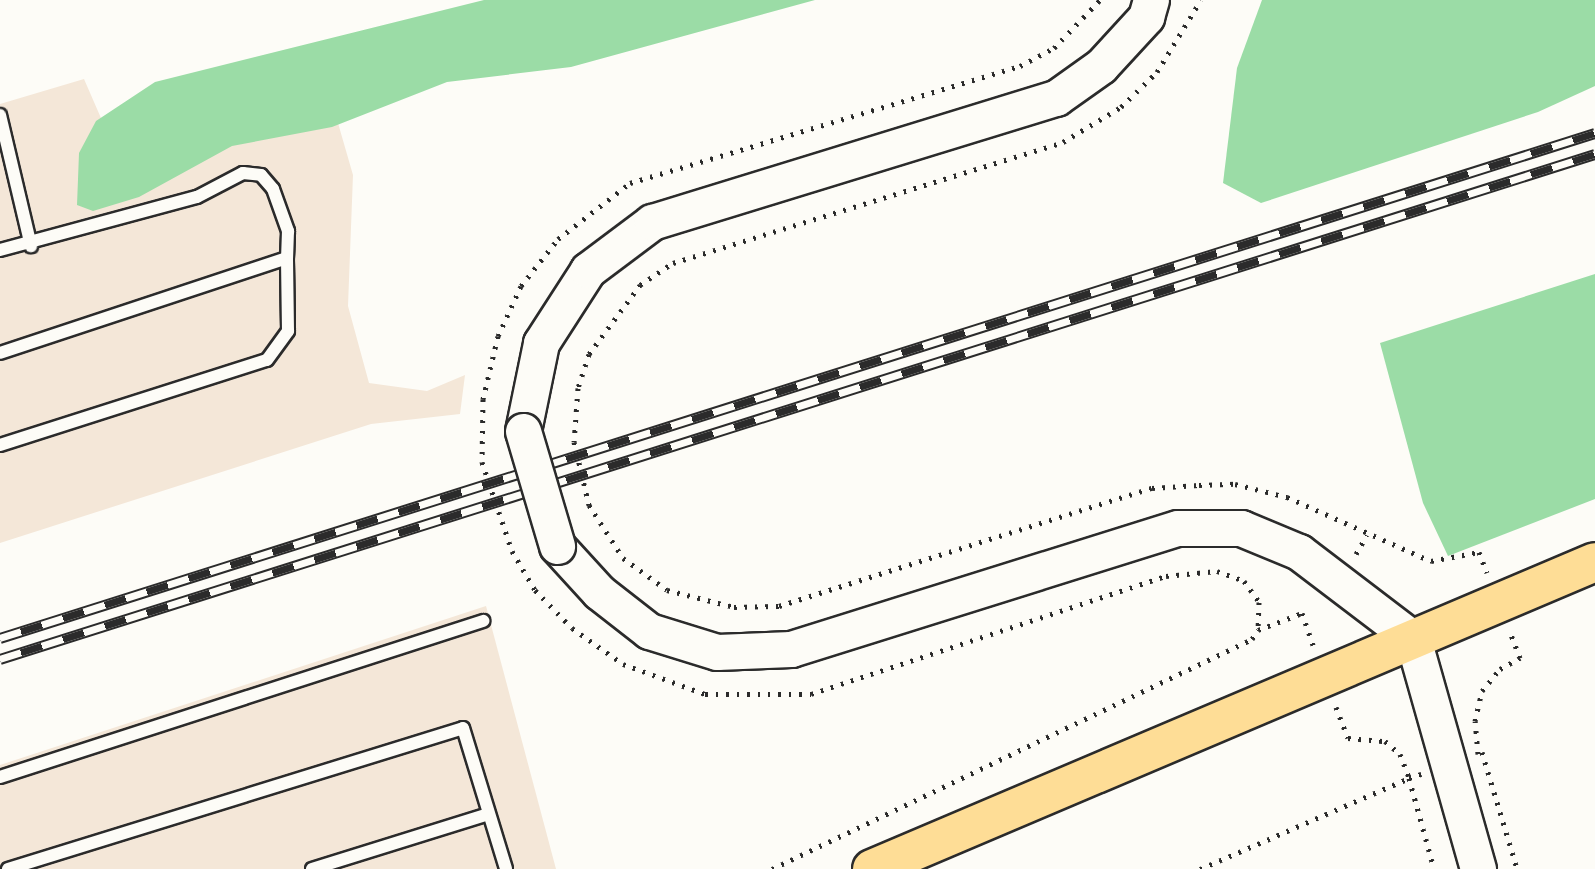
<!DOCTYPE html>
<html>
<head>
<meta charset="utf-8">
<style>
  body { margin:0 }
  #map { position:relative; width:1595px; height:869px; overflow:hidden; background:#fdfcf7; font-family:"Shantell Sans",sans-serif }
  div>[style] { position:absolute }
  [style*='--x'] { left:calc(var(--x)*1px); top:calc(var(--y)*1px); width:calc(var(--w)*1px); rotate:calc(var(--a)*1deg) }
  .built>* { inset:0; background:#f4e7d8 }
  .green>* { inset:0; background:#9bdca6 }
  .path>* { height:5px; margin-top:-2.5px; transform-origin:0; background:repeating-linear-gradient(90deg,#2b2b2b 0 2.5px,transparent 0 10.5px) }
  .roads { filter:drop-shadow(2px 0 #2b2b2b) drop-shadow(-2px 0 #2b2b2b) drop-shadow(0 2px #2b2b2b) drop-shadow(0 -2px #2b2b2b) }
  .lane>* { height:12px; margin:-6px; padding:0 6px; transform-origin:6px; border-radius:6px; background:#fdfcf7 }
  .secondary>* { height:35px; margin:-17.5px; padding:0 17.5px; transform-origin:17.5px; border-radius:17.5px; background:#fdfcf7 }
  .primary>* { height:38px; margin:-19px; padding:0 19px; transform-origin:19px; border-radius:19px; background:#fedd96 }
  .rail>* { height:11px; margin-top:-5.5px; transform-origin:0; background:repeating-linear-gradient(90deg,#fdfcf7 0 22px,#2b2b2b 0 44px); box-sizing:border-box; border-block:2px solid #2b2b2b }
  .path-bridge>* { height:5px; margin-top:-2.5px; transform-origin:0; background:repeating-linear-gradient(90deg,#2b2b2b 0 2.5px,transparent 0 10.5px) }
  .bridges { filter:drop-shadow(2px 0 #2b2b2b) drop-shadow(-2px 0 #2b2b2b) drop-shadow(0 2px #2b2b2b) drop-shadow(0 -2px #2b2b2b) }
  .secondary-bridge>* { height:35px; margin:-17.5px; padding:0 17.5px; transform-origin:17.5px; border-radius:17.5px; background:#fdfcf7 }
  span { translate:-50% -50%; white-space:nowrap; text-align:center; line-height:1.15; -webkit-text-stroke:8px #fdfcf7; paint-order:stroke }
</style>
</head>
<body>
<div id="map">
  <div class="built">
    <i style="clip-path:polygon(84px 79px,114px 148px,327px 85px,353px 175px,348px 306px,369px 383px,427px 391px,465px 375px,460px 414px,371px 424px,0 543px,0 104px)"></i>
    <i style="clip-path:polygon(486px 606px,556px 869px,0 869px,0 765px)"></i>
  </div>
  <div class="green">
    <i style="clip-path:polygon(484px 0,815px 0,571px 67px,447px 82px,332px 127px,232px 146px,139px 197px,93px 211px,77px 205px,79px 153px,96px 121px,155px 82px)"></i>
    <i style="clip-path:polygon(1262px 0,1595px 0,1595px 86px,1538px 112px,1261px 203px,1223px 183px,1237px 68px)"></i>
    <i style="clip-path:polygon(1595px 274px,1595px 499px,1448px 556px,1423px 503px,1380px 343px)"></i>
  </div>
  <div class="path">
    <i style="--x:498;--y:336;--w:55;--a:-65.3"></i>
    <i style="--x:521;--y:286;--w:60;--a:-51.8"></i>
    <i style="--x:558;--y:239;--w:91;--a:-37.9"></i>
    <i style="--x:630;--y:183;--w:407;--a:-16.7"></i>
    <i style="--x:1020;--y:66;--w:38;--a:-28"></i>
    <i style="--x:1054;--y:48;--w:66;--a:-46.2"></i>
    <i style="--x:589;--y:354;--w:86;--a:-53.5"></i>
    <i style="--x:640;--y:285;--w:40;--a:-34"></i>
    <i style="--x:673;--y:263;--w:408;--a:-17.2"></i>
    <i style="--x:1063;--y:142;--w:68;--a:-31.1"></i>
    <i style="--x:1121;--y:107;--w:50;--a:-44.2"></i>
    <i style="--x:1157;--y:72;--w:84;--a:-58.6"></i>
    <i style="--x:1356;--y:554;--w:22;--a:-60"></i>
    <i style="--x:667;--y:590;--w:69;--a:14.2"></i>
    <i style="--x:734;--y:607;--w:45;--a:-1.3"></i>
    <i style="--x:779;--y:606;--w:391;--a:-17.6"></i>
    <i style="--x:1152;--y:488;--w:47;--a:-3.7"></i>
    <i style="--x:1199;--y:485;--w:36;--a:-2"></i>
    <i style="--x:1235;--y:484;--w:54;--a:14"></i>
    <i style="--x:1287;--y:497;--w:158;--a:24"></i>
    <i style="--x:1431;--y:561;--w:49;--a:-10.6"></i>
    <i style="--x:1479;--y:552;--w:22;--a:69"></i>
    <i style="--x:572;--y:628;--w:62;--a:35.2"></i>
    <i style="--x:623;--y:664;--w:87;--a:20.1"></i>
    <i style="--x:705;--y:694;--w:106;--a:0"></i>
    <i style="--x:811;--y:694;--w:374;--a:-18.4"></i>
    <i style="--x:1166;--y:576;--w:51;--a:-5.6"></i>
    <i style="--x:1217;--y:571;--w:29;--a:20"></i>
    <i style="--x:1244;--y:581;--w:26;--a:54"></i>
    <i style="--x:1259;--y:602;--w:28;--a:92"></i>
    <i style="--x:1258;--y:630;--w:47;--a:-21.1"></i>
    <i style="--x:1302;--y:613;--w:34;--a:71"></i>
    <i style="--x:1336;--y:707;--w:33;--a:69"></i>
    <i style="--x:1348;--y:738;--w:37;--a:5"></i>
    <i style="--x:1385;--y:741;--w:20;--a:41"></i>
    <i style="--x:1400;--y:754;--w:26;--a:69"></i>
    <i style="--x:1409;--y:778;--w:13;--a:-18"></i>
    <i style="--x:1482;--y:752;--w:122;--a:73.3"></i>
    <i style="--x:1478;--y:754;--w:33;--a:-95"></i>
    <i style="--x:1475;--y:721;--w:31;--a:-77"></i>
    <i style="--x:1482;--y:691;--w:28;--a:-51"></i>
    <i style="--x:1500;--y:669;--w:23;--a:-29"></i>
    <i style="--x:1520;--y:658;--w:26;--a:-111"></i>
    <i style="--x:772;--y:869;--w:532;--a:-25.6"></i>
    <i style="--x:1252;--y:639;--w:11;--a:-56"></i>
    <i style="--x:1200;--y:869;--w:228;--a:-23.5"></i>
    <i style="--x:1409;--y:778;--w:94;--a:74.6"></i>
  </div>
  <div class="roads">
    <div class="lane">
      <i style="--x:0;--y:115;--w:135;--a:76.7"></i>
      <i style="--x:0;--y:250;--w:204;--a:-15.1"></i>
      <i style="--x:197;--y:197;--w:52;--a:-27.6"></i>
      <i style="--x:243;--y:173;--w:18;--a:6"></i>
      <i style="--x:261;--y:175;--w:18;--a:49"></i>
      <i style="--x:273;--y:189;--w:45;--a:70.3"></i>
      <i style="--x:288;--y:231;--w:27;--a:92"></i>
      <i style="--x:287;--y:258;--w:302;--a:161.7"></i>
      <i style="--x:0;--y:445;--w:280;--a:-17.7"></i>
      <i style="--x:267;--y:360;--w:36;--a:-54"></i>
      <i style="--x:288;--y:331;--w:73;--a:-90.8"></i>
      <i style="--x:0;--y:777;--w:508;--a:-17.9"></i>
      <i style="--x:8;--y:869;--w:476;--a:-17.2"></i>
      <i style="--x:463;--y:728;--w:147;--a:73"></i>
      <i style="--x:312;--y:869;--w:185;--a:-17.3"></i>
    </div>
    <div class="secondary">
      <i style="--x:523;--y:431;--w:90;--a:-78.4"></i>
      <i style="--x:541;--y:343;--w:87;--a:-57.2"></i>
      <i style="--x:588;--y:270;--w:80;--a:-36.9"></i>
      <i style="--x:652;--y:222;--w:423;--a:-17.1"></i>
      <i style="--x:1056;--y:98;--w:55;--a:-35.4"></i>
      <i style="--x:1101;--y:66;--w:67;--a:-47.4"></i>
      <i style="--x:1146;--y:17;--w:18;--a:-74"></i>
      <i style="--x:557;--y:546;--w:62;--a:47.6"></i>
      <i style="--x:599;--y:592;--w:63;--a:38"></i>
      <i style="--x:649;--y:631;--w:71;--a:17.2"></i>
      <i style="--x:717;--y:652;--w:74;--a:-2.3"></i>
      <i style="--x:791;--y:649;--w:405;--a:-17.4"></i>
      <i style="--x:1178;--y:528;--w:63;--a:0"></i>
      <i style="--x:1241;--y:528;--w:63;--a:22.5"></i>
      <i style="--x:1299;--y:552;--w:143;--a:37.3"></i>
      <i style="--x:1413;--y:639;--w:239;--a:74.2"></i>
    </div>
    <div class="primary">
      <i style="--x:872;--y:869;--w:785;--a:-23.01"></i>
    </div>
  </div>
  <div class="rail">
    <i style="--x:0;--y:638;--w:1673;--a:-17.57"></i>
    <i style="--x:0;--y:659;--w:1673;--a:-17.57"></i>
  </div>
  <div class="path-bridge">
    <i style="--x:498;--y:336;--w:65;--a:103.4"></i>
    <i style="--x:483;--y:399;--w:63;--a:90.9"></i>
    <i style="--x:482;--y:462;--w:94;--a:71.4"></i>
    <i style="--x:512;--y:551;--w:45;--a:59.5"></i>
    <i style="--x:535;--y:590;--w:53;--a:45.8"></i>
    <i style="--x:589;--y:354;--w:36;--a:108"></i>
    <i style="--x:578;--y:388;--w:54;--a:94.2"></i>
    <i style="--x:574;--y:442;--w:65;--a:76.6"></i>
    <i style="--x:589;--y:505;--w:63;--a:57.3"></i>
    <i style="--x:623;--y:558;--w:54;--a:36"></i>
  </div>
  <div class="bridges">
    <div class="secondary-bridge">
      <i style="--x:523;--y:431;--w:120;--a:73.5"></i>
    </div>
  </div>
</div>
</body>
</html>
